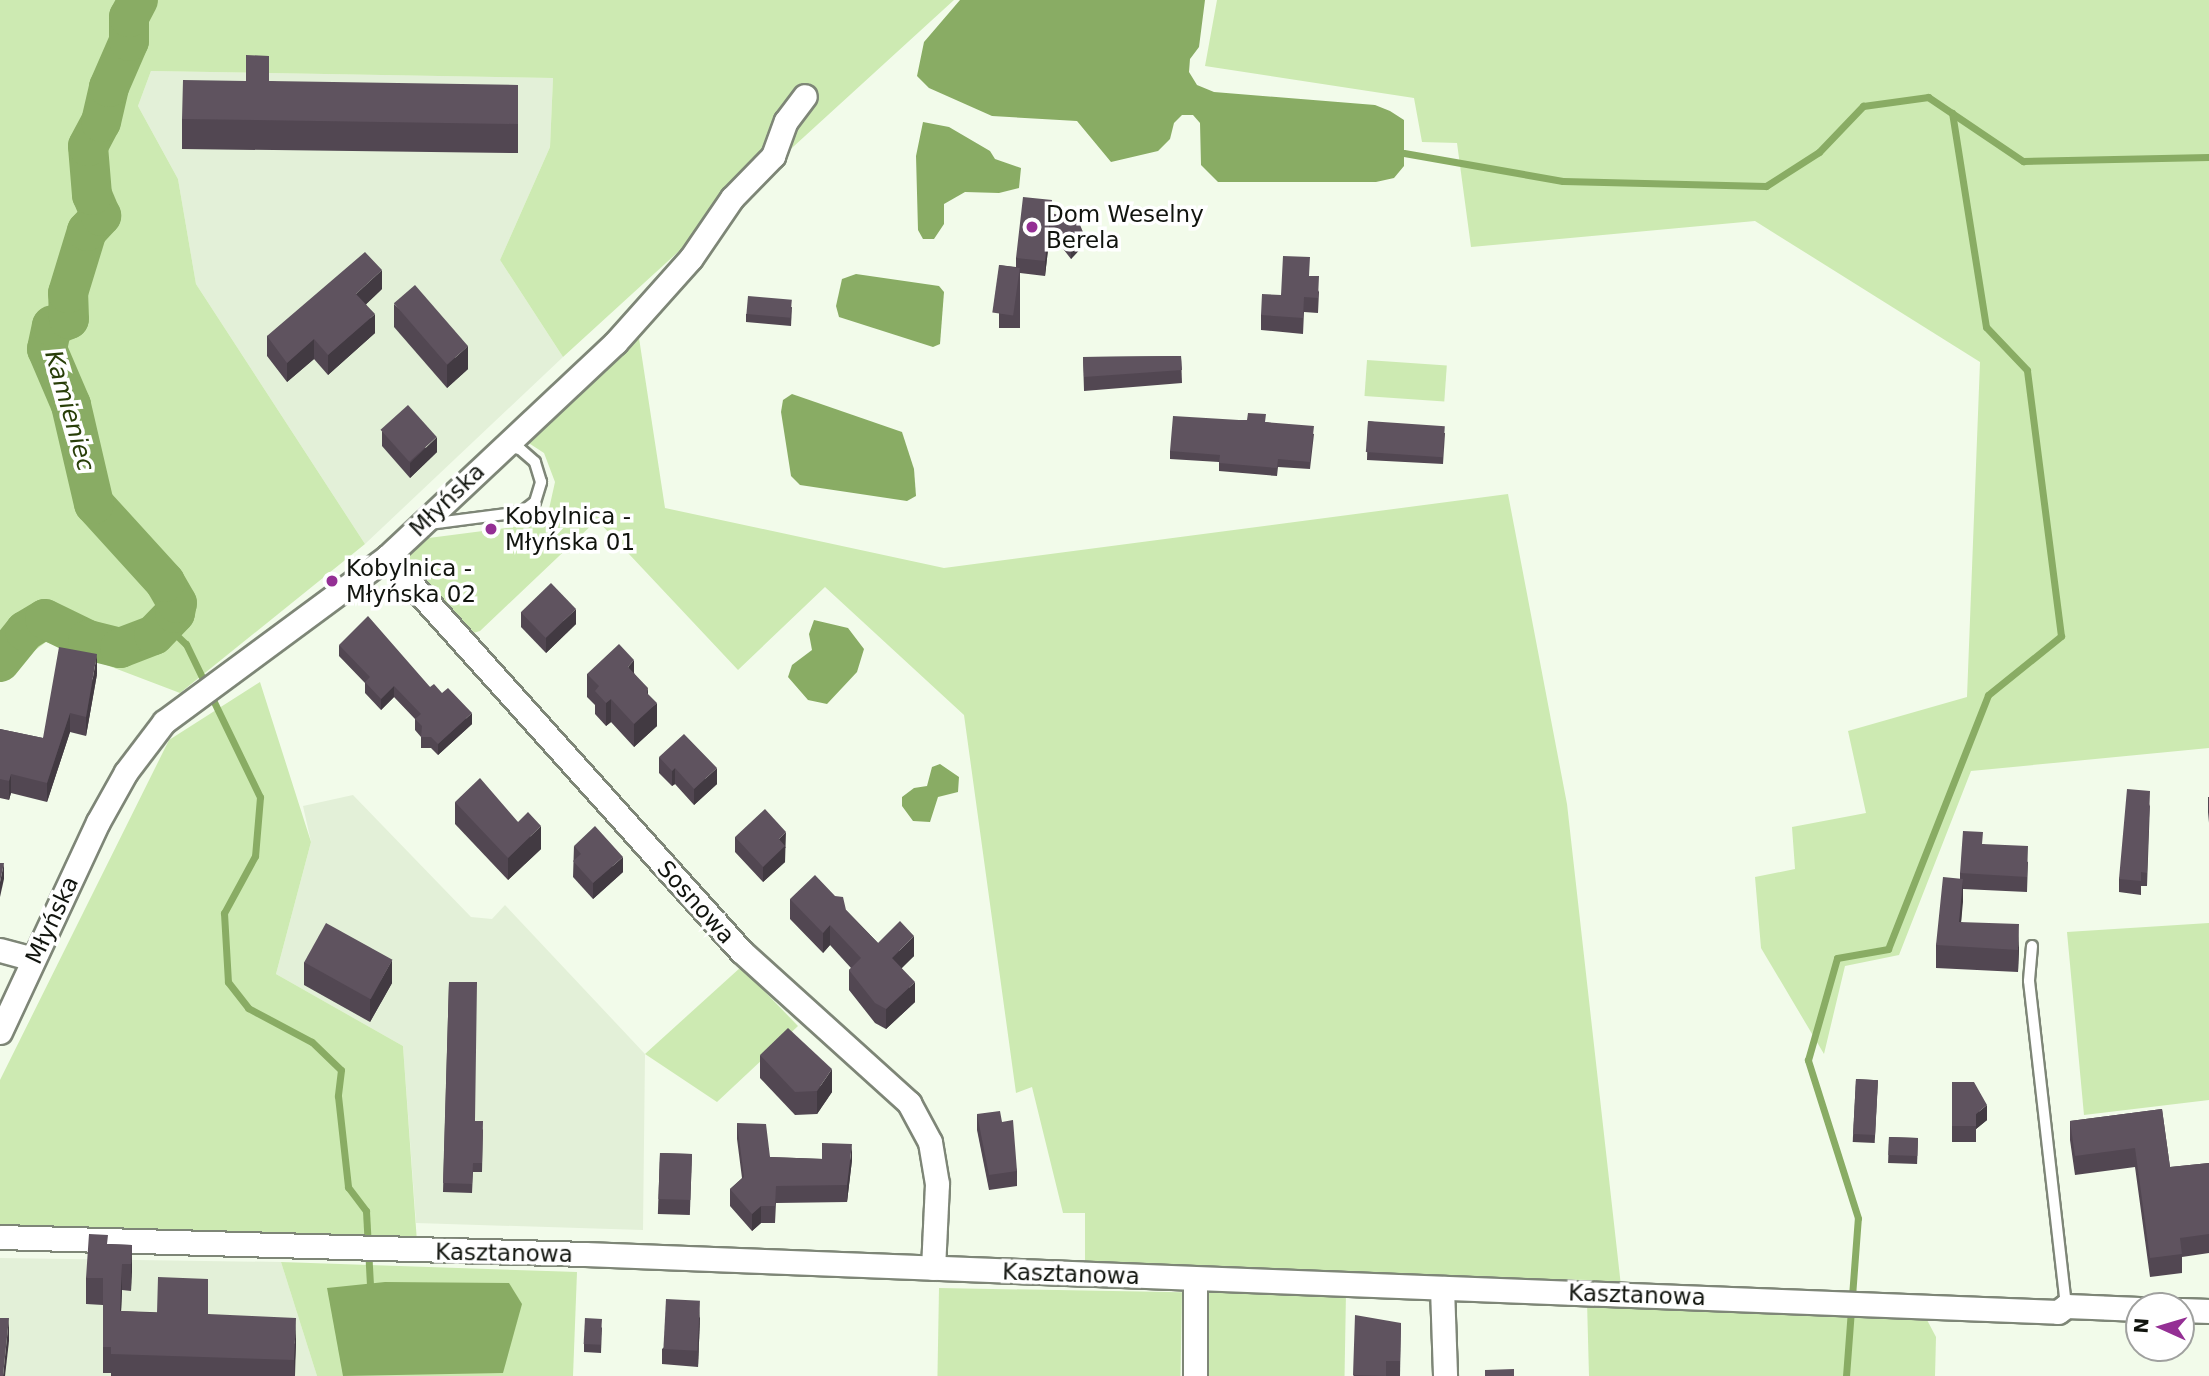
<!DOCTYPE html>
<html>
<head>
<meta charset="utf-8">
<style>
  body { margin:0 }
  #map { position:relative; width:2209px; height:1376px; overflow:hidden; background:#f2fbea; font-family:"DejaVu Sans",sans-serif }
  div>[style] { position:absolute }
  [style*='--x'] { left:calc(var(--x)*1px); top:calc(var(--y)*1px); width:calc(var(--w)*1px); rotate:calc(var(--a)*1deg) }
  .built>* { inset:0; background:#e3f0d8 }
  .green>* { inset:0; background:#cdeab2; transform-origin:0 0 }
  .water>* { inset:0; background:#89ac64 }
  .stream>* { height:7px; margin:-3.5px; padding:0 3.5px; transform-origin:3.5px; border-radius:3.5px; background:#89ac64 }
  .river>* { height:40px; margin:-20px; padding:0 20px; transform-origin:20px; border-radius:20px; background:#89ac64 }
  .roads { filter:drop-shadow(2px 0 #7e8677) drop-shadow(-2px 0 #7e8677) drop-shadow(0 2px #7e8677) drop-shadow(0 -2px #7e8677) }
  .lane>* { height:10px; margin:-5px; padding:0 5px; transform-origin:5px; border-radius:5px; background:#fff }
  .street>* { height:23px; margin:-11.5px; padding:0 11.5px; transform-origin:11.5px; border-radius:11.5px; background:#fff }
  .wall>* { inset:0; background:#524752; transform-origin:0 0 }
  .shaded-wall>* { inset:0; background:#423a42 }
  .building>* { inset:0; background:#5f535f; transform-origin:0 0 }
  .dots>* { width:19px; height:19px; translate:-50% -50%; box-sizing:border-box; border:4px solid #fff; border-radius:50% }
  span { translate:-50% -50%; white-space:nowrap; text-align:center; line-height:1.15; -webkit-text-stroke:7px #fff; paint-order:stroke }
  .poi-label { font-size:23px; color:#11140e }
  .left { translate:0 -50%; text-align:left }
  .street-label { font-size:23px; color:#11140e }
  .water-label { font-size:24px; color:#283e08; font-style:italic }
  .north { position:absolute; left:2125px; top:1292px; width:70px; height:70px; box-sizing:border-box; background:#fff; border:2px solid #a0a19f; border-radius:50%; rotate:274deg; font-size:19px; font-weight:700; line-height:28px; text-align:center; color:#11140e }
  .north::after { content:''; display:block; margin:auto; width:24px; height:32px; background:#942f94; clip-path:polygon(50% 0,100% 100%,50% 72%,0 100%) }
</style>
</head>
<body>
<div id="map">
  <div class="built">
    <i style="clip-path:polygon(151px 71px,553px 78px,550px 147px,500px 260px,563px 357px,365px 544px,196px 284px,178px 179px,138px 106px)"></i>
    <i style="clip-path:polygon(353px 795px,471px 917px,492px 919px,505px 905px,645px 1054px,643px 1230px,416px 1223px,403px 1046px,276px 974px,311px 842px,303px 806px)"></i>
    <i style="clip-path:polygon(0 1258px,281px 1262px,317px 1376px,0 1376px)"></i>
  </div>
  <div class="green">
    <i style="clip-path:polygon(0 0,954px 0,563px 357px,500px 260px,550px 147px,553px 78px,151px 71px,138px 106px,178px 179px,196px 284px,365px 544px,180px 693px,46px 642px,0 677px)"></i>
    <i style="clip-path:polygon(1217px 0,2209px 0,2209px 748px,1971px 771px,1899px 955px,1845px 966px,1824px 1054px,1761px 948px,1755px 877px,1795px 869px,1792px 827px,1866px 813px,1848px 731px,1967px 697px,1980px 362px,1755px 221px,1471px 247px,1457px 143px,1422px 142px,1414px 98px,1205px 66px)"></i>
    <i style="clip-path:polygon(639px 338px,665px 508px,944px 568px,1508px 494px,1567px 804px,1621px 1286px,1085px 1265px,1085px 1213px,1063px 1213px,1032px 1087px,1016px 1093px,964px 715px,825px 587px,738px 670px,597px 520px,480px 631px,470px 634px,407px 566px,407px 552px,421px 539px,529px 525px,549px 509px,555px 482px,544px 453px,524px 440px)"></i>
    <i style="left:1367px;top:360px;width:80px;height:36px;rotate:4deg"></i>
    <i style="clip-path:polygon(260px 682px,311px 842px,276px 974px,403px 1046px,417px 1242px,0 1227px,0 1080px,169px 740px)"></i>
    <i style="clip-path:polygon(2209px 923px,2209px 1100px,2084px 1115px,2067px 932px)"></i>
    <i style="clip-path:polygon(741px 967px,798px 1026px,717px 1102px,645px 1054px)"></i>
    <i style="clip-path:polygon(281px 1262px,577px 1272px,573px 1376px,317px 1376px)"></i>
    <i style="left:939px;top:1288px;width:243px;height:88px;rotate:1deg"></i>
    <i style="left:1204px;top:1291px;width:142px;height:85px;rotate:1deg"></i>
    <i style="clip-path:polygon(1587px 1301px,1926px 1318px,1936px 1337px,1935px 1376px,1589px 1376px)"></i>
  </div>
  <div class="water">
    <i style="clip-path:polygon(960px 0,1205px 0,1199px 47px,1190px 59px,1189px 72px,1197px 85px,1214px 92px,1375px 105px,1390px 111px,1404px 120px,1404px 166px,1394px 178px,1376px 182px,1218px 182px,1201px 165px,1200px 123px,1193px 115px,1182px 115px,1174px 123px,1170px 139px,1158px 151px,1111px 162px,1077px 121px,992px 116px,929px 88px,917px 76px,924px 42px)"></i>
    <i style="clip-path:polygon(923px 122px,949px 127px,990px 151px,995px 159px,1021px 168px,1019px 188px,999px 193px,965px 192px,944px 204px,944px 224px,934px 239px,923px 239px,918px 230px,916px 156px)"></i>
    <i style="clip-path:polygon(856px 274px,939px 286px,944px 292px,940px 344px,933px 347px,839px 317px,836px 306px,842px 279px)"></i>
    <i style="clip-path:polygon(792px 394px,902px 432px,914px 469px,916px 496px,907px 501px,800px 485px,791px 476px,781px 412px,783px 400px)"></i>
    <i style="clip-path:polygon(814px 620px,848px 628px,864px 649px,857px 672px,827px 704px,808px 700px,788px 677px,792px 665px,812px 650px,809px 634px)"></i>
    <i style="clip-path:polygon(940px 764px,959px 777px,958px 792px,938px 797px,930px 822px,913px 821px,902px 806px,902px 797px,914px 788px,927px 786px,932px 767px)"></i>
    <i style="clip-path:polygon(385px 1282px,509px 1283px,522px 1304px,503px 1373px,343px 1376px,327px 1288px)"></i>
  </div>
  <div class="stream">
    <i style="--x:1404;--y:153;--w:161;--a:10"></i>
    <i style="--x:1563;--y:181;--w:203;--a:1.4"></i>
    <i style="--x:1766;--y:186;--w:63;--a:-32.7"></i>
    <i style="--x:1819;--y:152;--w:64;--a:-46.3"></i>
    <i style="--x:1863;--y:106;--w:66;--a:-7.9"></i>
    <i style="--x:1928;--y:97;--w:115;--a:34"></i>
    <i style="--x:2023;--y:161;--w:186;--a:-1.2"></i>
    <i style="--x:165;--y:624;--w:29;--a:44"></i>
    <i style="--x:186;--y:644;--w:170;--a:64.2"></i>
    <i style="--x:260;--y:797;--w:59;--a:94.8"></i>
    <i style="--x:255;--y:856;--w:65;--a:118.5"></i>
    <i style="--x:224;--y:913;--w:69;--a:86.7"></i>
    <i style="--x:228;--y:982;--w:33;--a:52"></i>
    <i style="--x:248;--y:1008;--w:72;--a:28"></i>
    <i style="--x:312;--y:1042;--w:40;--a:44"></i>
    <i style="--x:341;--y:1070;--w:26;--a:97"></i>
    <i style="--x:338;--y:1096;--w:92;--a:83.7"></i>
    <i style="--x:348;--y:1187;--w:30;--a:53"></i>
    <i style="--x:366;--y:1211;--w:73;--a:86.9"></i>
    <i style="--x:1846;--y:1376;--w:158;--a:-85.7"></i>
    <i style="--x:1858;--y:1218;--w:166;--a:-107.6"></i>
    <i style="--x:1808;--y:1060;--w:106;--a:-74.1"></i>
    <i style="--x:1837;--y:958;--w:52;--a:-10"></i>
    <i style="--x:1888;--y:949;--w:273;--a:-68.5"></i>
    <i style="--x:1988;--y:695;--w:94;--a:-38.9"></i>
    <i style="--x:2061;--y:636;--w:268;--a:-97.3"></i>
    <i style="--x:2027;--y:370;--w:59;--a:-133.6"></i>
    <i style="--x:1986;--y:327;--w:217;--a:-99"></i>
  </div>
  <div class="river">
    <i style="--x:0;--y:662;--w:40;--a:-51"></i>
    <i style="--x:25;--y:631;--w:23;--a:-31"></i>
    <i style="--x:45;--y:619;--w:48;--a:26"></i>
    <i style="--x:88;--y:640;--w:33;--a:14"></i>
    <i style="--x:120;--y:648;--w:36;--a:-21"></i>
    <i style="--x:154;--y:635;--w:30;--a:-46"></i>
    <i style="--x:175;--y:613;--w:10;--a:-79"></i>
    <i style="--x:177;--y:603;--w:24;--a:-120"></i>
    <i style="--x:165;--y:582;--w:105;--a:-132.3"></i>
    <i style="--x:94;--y:504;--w:102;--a:-103.1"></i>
    <i style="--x:71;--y:405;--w:61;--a:-113.2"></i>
    <i style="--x:47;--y:349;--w:24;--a:-78"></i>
    <i style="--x:52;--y:326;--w:18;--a:-22"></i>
    <i style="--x:69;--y:319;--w:26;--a:-92"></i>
    <i style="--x:68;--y:293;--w:65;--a:-73"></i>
    <i style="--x:87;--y:231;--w:21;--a:-47"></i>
    <i style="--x:101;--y:216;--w:23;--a:-113"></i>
    <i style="--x:92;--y:195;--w:49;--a:-94.7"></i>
    <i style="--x:88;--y:146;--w:27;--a:-62"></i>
    <i style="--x:101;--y:122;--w:36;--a:-77"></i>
    <i style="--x:109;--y:87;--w:50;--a:-66.5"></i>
    <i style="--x:129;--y:41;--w:24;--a:-90"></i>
    <i style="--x:129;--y:17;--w:19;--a:-62"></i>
  </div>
  <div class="roads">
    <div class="lane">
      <i style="--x:429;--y:524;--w:94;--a:-7.4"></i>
      <i style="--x:522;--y:512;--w:16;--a:-38"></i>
      <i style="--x:535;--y:502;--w:21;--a:-73"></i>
      <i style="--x:541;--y:482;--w:21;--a:-107"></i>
      <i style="--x:535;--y:462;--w:20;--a:-139"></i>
      <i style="--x:520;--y:449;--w:15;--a:-169"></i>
      <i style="--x:2032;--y:946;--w:35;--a:95"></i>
      <i style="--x:2029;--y:981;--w:327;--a:83.5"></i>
    </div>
    <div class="street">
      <i style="--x:387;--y:557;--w:530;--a:48.06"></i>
      <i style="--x:741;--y:951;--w:227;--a:42.1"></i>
      <i style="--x:909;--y:1103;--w:44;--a:61.7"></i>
      <i style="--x:930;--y:1142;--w:43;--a:80.5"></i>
      <i style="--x:937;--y:1184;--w:84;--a:92.7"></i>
      <i style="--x:0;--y:950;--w:34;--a:15"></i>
      <i style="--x:0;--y:1032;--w:232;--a:-65"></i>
      <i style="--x:98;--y:822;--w:57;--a:-60.8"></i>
      <i style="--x:126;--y:772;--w:63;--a:-52.8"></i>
      <i style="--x:164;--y:722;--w:277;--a:-36.5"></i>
      <i style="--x:387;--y:557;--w:313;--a:-43.2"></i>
      <i style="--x:615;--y:343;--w:114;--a:-48.2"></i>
      <i style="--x:691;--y:258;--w:73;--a:-55.7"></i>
      <i style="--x:732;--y:198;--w:59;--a:-45.7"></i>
      <i style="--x:773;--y:156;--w:37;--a:-70"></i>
      <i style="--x:786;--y:121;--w:31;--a:-53"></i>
      <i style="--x:0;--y:1237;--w:585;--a:1.66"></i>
      <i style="--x:585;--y:1254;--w:1474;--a:2.25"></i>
      <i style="--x:2058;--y:1312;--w:10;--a:-37"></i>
      <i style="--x:2066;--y:1306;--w:73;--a:2.4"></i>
      <i style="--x:1442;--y:1288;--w:88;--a:88"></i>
      <i style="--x:2181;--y:1310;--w:28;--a:2"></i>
      <i style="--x:1195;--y:1376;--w:97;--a:-90"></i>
    </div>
  </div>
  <div class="wall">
    <i style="clip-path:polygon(269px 81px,518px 114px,518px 153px,182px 149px,182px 119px)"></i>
    <i style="clip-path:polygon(1052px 214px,1083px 246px,1071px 259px,1050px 232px,1045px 276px,1020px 273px,1020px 328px,999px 328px,999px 265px,1016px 267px,1016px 258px)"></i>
    <i style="clip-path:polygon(1310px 276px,1319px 292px,1318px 313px,1304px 312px,1303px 334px,1261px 330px,1261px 315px,1281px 295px)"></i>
    <i style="clip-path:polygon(382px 289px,366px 304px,375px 333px,328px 375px,314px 359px,287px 382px,267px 356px,267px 336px)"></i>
    <i style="clip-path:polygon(394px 304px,468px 369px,447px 388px,394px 327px)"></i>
    <i style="clip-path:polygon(792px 307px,791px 326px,746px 322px,746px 314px)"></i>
    <i style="clip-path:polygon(1181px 356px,1182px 383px,1084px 391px,1083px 357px)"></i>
    <i style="clip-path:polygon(1368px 421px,1445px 433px,1443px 464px,1367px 460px)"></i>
    <i style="clip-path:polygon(1266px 422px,1314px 434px,1310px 469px,1278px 467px,1277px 476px,1219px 471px,1219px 462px,1170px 459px,1170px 451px)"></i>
    <i style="clip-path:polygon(382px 431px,437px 452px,410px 478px,382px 446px)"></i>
    <i style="clip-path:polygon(521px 612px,576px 624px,546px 653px,521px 627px)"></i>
    <i style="clip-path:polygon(339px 645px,430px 687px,472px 724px,438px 755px,431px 748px,421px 748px,421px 737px,415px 730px,415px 719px,394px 697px,381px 710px,365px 693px,365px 683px,339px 656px)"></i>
    <i style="clip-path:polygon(634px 673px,648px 695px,657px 726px,634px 747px,611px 722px,606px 726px,595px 714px,595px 705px,587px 697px,587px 674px)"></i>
    <i style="clip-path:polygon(97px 674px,86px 736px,70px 732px,47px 802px,11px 793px,9px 800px,0 798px,0 729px,43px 738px)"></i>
    <i style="clip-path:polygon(659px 757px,717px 784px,694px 805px,675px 784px,672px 786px,659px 773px)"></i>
    <i style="clip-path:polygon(2208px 797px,2209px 797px,2209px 823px,2208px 812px)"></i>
    <i style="clip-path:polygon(455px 802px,518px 822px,541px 849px,508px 880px,455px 824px)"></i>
    <i style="clip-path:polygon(2150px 804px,2147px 886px,2141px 886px,2141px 895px,2119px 892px,2119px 879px)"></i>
    <i style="clip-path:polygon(735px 837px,786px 847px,785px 848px,785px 862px,763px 882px,735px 852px)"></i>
    <i style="clip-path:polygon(1983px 844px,2028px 862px,2027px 892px,1963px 889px,1961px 922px,2019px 947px,2018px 972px,1936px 968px,1936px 945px,1960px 879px,1960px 873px)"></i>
    <i style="clip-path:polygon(574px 846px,623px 872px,593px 899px,573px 877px)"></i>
    <i style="clip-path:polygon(790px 899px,846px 910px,878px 943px,914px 956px,901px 968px,915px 1002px,886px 1029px,875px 1023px,849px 990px,849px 970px,851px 968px,830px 945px,823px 953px,790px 919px)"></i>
    <i style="clip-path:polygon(304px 962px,392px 983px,370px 1022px,304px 985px)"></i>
    <i style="clip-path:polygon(449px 982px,475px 1121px,483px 1130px,482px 1172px,473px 1172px,472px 1193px,443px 1192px)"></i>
    <i style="clip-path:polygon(760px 1055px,832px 1092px,817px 1114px,795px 1115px,760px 1078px)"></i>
    <i style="left:1856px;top:1079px;width:22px;height:63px;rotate:3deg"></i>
    <i style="clip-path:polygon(1952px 1082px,1987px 1120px,1976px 1129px,1976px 1142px,1952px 1142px)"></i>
    <i style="clip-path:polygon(2162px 1109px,2170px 1167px,2209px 1163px,2209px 1253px,2182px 1257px,2182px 1273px,2150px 1277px,2135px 1167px,2075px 1175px,2070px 1140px,2070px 1121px)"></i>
    <i style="clip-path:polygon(977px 1114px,1002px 1122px,1017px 1171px,1017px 1186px,989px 1190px,977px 1130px)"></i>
    <i style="clip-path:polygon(737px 1123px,770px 1157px,852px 1160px,847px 1202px,776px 1203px,775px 1223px,761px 1223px,752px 1231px,730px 1206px,730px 1189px,742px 1178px,737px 1139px)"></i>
    <i style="left:1889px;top:1137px;width:29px;height:26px;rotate:2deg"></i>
    <i style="left:660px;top:1153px;width:32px;height:61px;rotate:2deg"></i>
    <i style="clip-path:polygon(108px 1244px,132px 1245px,131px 1291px,122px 1290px,121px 1311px,208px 1314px,296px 1344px,295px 1376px,111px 1376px,111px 1373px,103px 1373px,103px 1305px,86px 1304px,86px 1278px)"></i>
    <i style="clip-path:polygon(700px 1317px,698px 1367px,662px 1364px,662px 1349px)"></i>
    <i style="clip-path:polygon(1401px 1323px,1400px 1376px,1353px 1376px)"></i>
    <i style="clip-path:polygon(602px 1327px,601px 1353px,584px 1352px,584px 1344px)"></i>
  </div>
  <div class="shaded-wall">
    <i style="clip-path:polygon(1050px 217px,1050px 232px,1045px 276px,1045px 261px)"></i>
    <i style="clip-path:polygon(1083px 232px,1083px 246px,1071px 259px,1071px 245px)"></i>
    <i style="clip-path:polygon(382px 270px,382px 289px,356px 314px,356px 294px)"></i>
    <i style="clip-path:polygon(375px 314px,375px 333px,328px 375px,328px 355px)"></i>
    <i style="clip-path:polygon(314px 339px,314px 359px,287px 382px,287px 363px)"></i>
    <i style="clip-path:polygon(468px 346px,468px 369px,447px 388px,447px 365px)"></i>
    <i style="clip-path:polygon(437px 437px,437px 452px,410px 478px,410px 463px)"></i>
    <i style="clip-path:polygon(576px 609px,576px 624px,546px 653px,546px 637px)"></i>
    <i style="clip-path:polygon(97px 654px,97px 674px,86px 736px,86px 717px)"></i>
    <i style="clip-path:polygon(634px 660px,634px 683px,628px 667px)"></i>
    <i style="clip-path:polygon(394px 686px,394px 697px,381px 710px,381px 699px)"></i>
    <i style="clip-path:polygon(648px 688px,648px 710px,657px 703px,657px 726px,634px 747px,634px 724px)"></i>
    <i style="clip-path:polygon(611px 699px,611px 722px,606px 726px,606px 703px)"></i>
    <i style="clip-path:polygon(70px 713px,70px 732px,47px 802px,47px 783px)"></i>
    <i style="clip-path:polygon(472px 713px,472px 724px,438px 755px,438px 744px)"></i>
    <i style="clip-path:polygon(675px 768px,675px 784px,672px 786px,672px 771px)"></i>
    <i style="clip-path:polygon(717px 768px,717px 784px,694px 805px,694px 789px)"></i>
    <i style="clip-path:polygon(11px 774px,11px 793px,9px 800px,9px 781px)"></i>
    <i style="clip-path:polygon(541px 826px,541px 849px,508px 880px,508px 858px)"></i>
    <i style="clip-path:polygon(786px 832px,785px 862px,763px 882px,763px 867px,779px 839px)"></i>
    <i style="clip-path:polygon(623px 857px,623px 872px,593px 899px,593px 883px)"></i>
    <i style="clip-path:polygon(4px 863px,4px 879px,0 897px,0 882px)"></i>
    <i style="clip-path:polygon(1963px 879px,1963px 902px,1959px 944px,1959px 922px)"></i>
    <i style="clip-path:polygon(2019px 924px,2019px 947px,2018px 972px,2018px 950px)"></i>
    <i style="clip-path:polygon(830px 925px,830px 945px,823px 953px,823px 933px)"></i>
    <i style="clip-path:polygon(914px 936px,914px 956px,892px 978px,892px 958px)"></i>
    <i style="clip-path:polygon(392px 960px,392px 983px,370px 1022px,370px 999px)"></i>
    <i style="clip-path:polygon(915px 982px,915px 1002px,886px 1029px,886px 1009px)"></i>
    <i style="clip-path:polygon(832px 1069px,832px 1092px,817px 1114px,817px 1091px)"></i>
    <i style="clip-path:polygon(1987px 1105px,1987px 1120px,1976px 1129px,1976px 1142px,1976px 1114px)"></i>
    <i style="clip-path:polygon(852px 1144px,852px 1160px,847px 1202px,847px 1185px)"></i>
    <i style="clip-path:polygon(761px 1206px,761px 1223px,752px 1231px,752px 1214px)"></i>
    <i style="clip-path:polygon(132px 1245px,132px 1272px,131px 1291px,131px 1264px)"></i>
    <i style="clip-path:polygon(122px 1264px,122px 1290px,120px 1338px,120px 1311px)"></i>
    <i style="clip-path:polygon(700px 1301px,700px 1317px,698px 1367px,698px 1351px)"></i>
    <i style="clip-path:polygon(9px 1318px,9px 1341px,5px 1376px,3px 1376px)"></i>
    <i style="clip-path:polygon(296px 1318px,296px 1344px,294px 1376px,294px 1360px)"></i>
  </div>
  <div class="building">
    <i style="clip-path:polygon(246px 55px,269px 56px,269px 81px,518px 85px,518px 124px,182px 119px,183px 80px,246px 81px)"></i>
    <i style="clip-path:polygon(1023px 197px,1052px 200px,1051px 213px,1078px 220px,1083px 232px,1071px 245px,1050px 217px,1045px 261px,1016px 258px)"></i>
    <i style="clip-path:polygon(365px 252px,382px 270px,356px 294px,375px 314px,328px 355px,314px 339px,287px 363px,267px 336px)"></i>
    <i style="clip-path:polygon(1283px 256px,1310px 257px,1309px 276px,1319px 276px,1318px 298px,1304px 297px,1303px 318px,1261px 315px,1262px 294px,1281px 295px)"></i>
    <i style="left:999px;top:265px;width:21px;height:48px;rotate:8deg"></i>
    <i style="left:415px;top:285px;width:81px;height:28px;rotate:49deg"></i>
    <i style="left:748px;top:296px;width:44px;height:18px;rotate:5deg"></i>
    <i style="clip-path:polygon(1181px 356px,1182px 370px,1084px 377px,1083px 357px)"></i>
    <i style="left:408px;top:405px;width:43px;height:37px;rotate:48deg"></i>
    <i style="clip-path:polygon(1248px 413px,1266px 414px,1265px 422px,1314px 426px,1310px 462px,1278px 459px,1277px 468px,1219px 463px,1220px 455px,1170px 451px,1173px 416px,1239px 420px,1247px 420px)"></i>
    <i style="left:1368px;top:421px;width:77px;height:31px;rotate:4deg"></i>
    <i style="left:551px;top:583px;width:36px;height:42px;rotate:46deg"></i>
    <i style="clip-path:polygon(368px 616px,430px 687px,434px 684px,442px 693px,448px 688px,472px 713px,438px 744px,431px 737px,421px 737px,422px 726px,415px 719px,421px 714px,394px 686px,381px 699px,365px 682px,370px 677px,339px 645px)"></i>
    <i style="clip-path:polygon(619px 644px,634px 660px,628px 667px,648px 688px,647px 693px,657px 703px,634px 724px,611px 699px,606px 703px,595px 691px,599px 686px,587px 674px)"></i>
    <i style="clip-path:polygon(59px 647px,97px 654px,86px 717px,70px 713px,47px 783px,11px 774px,9px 781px,0 779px,0 729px,43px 738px)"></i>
    <i style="clip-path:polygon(684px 734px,717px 768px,694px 789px,675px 768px,672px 771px,659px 757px)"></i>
    <i style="clip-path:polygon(480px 778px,518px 822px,528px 812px,541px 826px,508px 858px,455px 802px)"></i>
    <i style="clip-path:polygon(2127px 789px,2150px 791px,2147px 873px,2141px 872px,2141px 881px,2119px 879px)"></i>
    <i style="clip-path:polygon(765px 809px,786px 832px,779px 839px,785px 846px,763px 867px,735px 837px)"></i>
    <i style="clip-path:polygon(595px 826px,623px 857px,593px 883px,573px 861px,581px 854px,574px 846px)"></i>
    <i style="clip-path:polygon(1963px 831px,1983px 832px,1982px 844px,2028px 846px,2027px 877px,1960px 873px)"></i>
    <i style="clip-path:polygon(0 863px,4px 863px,0 882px)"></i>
    <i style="clip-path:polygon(815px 875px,835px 896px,843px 897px,846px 910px,878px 943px,900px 921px,914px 936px,892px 958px,915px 982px,886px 1009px,875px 1003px,849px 970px,861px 958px,830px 925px,823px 933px,790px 899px)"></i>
    <i style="clip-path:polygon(1943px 877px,1963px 879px,1959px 922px,2019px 924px,2018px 950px,1936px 945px)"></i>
    <i style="left:326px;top:923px;width:76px;height:45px;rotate:29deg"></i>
    <i style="clip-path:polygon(449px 982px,477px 982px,475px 1121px,483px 1121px,482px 1163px,473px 1163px,472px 1184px,443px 1183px)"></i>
    <i style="clip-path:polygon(788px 1028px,832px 1069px,817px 1091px,795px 1092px,760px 1055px)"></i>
    <i style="left:1856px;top:1079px;width:22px;height:55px;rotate:3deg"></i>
    <i style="clip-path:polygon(1952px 1082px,1974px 1082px,1987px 1105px,1976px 1114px,1976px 1126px,1952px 1126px)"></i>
    <i style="clip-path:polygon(2162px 1109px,2170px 1167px,2209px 1163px,2209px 1234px,2180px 1238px,2182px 1254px,2150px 1258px,2135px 1148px,2075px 1156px,2070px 1121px)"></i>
    <i style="clip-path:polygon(1000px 1111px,1002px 1122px,1013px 1120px,1017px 1171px,989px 1175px,977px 1114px)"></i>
    <i style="clip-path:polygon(737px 1123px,766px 1124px,770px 1157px,822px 1159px,822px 1143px,852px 1144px,847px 1185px,776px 1186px,775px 1206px,761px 1206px,752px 1214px,730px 1189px,744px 1177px)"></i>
    <i style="left:1889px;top:1137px;width:29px;height:18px;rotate:2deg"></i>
    <i style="left:660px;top:1153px;width:32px;height:46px;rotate:2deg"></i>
    <i style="clip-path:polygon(89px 1234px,108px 1235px,107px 1244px,132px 1245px,131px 1264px,122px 1264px,120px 1311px,157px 1313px,158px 1277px,208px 1279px,208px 1314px,296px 1318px,294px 1360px,111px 1354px,111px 1347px,103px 1347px,103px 1278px,86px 1278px)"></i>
    <i style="left:666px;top:1299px;width:34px;height:50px;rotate:3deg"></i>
    <i style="clip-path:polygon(1355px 1315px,1401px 1323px,1400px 1361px,1386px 1361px,1386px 1376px,1353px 1375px)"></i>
    <i style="clip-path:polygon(0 1318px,9px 1318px,3px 1376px,0 1376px)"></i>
    <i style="left:585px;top:1318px;width:17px;height:26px;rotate:3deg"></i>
    <i style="clip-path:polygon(1514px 1369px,1514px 1376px,1485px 1376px,1485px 1370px)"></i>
  </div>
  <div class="dots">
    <i style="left:1032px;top:227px;background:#942f94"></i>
    <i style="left:491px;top:529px;background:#942f94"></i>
    <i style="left:332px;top:581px;background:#942f94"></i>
  </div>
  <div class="poi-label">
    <span class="left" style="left:1046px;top:227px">Dom Weselny<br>Berela</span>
    <span class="left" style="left:505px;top:529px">Kobylnica -<br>Młyńska 01</span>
    <span class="left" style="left:346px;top:581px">Kobylnica -<br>Młyńska 02</span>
  </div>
  <div class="street-label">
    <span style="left:447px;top:500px;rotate:-44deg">Młyńska</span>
    <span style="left:696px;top:902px;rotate:48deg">Sosnowa</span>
    <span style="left:52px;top:920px;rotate:-65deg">Młyńska</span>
    <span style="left:504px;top:1253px;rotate:1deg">Kasztanowa</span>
    <span style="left:1071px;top:1274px;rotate:2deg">Kasztanowa</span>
    <span style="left:1637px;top:1295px;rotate:2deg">Kasztanowa</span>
  </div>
  <div class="water-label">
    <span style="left:69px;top:411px;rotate:74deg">Kamieniec</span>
  </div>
  <div class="north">N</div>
</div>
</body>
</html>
